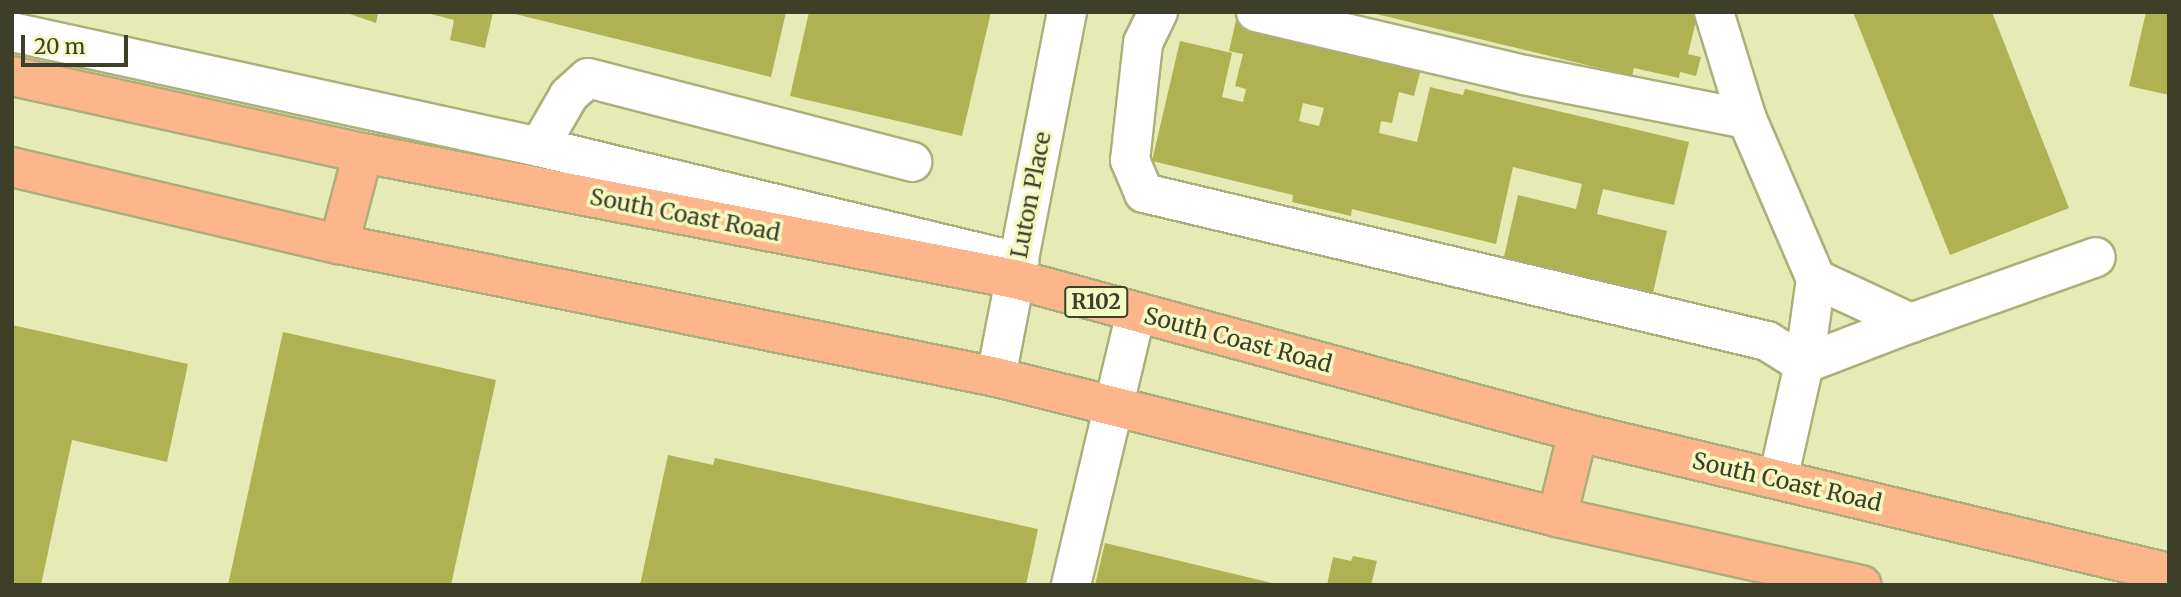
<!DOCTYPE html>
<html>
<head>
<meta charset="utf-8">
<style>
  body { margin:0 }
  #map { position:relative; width:2181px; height:597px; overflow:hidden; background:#e6eab4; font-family:Merriweather,serif }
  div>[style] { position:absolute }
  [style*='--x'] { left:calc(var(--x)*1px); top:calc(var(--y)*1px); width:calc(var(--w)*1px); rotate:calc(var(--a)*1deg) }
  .building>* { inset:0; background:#aeb253 }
  .roads { filter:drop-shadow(2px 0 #acaf7b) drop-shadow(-2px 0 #acaf7b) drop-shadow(0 2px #acaf7b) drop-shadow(0 -2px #acaf7b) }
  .minor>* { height:38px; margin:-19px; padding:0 19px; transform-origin:19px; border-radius:19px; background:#fff }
  .highway>* { height:38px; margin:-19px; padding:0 19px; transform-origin:19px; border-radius:19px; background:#fdb58b }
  span { translate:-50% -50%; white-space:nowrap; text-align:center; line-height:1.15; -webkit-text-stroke:7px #f4f8c1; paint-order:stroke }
  .shield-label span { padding:2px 5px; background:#f4f8c1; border:2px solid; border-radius:5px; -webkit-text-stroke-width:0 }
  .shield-label { font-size:21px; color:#3d3f29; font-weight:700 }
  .street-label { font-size:23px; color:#3d3f29 }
  .frame { position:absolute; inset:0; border:14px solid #3d3f29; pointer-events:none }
  .scale { position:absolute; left:21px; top:35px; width:107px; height:32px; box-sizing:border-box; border:4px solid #3d3f29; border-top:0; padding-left:9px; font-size:21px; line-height:24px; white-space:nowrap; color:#3d3f29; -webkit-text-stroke:5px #f4f8c1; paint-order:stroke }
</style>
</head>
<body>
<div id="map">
  <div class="building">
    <i style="clip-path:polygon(344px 12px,378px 12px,376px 23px)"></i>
    <i style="clip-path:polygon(423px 12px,493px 12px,485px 48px,450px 40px,454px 20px)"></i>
    <i style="clip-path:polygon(507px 12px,786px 12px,771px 77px)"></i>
    <i style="clip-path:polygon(809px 12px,991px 12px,962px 136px,790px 96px)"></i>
    <i style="clip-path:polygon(1368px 12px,1692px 12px,1696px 21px,1688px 54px,1701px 57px,1696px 76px,1680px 72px,1679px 78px,1634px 68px,1632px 76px)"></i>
    <i style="clip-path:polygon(1853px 12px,1992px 12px,2069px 208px,1950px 255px)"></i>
    <i style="clip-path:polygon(2146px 12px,2169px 12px,2169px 95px,2129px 86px)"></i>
    <i style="clip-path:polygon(evenodd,1236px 20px,1422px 65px,1414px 96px,1399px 92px,1392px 123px,1381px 121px,1379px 133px,1417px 142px,1430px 87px,1463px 95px,1465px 89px,1689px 142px,1674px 205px,1603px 189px,1597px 214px,1667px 231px,1653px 293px,1504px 257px,1518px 195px,1576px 209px,1582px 184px,1513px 167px,1496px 244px,1352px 209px,1351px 216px,1292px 202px,1293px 195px,1152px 161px,1180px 41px,1232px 53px,1222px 97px,1243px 102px,1246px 89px,1235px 86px,1243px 54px,1229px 51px,1236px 20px,1303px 103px,1324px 108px,1319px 126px,1299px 121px,1303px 103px)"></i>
    <i style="clip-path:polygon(12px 325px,188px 364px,167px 462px,72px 440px,41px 585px,12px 585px)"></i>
    <i style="clip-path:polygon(283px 332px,496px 380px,451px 585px,228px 585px)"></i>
    <i style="clip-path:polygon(668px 455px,713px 465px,715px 458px,1038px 529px,1026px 585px,640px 585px)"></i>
    <i style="clip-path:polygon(1105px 543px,1276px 584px,1276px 585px,1095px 585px)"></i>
    <i style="clip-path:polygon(1353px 556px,1377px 561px,1371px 585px,1327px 585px,1333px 557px,1351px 561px)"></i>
  </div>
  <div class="roads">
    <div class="minor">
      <i style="--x:1158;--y:12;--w:34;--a:116"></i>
      <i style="--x:1143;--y:43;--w:118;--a:96.3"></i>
      <i style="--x:1130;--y:160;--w:36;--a:67"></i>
      <i style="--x:1144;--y:193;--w:640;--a:13.36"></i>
      <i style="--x:1767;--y:341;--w:44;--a:31.9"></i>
      <i style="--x:1804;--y:364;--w:118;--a:102.7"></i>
      <i style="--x:1256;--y:12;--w:275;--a:13.2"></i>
      <i style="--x:1524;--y:75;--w:227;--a:11.2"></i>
      <i style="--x:1714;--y:12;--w:112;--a:72.9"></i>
      <i style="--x:1747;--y:119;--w:174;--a:66.7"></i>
      <i style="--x:1816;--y:279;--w:105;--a:24.9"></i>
      <i style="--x:1911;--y:323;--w:196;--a:-19.6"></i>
      <i style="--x:12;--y:32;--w:539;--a:12.31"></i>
      <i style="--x:539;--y:147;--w:494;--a:13.5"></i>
      <i style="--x:539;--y:147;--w:60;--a:-60"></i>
      <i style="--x:569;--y:95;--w:25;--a:-42"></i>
      <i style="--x:588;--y:78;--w:335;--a:14.5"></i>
      <i style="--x:1816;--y:279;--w:86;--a:98"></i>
      <i style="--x:1804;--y:364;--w:115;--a:-21"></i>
      <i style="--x:996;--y:377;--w:372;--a:-79"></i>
      <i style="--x:1071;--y:585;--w:280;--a:-76.6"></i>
    </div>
    <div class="highway">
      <i style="--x:12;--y:76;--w:359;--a:12.4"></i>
      <i style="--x:363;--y:153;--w:664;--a:10.94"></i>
      <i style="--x:1015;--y:279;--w:583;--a:15.2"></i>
      <i style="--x:1578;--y:432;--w:608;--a:13.42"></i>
      <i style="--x:12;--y:167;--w:336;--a:13.3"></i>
      <i style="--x:339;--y:244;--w:670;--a:11.44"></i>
      <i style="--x:996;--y:377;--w:578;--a:14.01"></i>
      <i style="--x:1557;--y:517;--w:312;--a:12.6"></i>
      <i style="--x:339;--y:244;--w:94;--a:-75.2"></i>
      <i style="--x:1557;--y:517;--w:88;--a:-76.1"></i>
    </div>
  </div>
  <div class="shield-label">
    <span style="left:1096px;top:302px">R102</span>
  </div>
  <div class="street-label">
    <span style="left:1031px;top:195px;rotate:-79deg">Luton Place</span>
    <span style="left:685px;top:215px;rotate:11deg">South Coast Road</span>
    <span style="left:1238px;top:340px;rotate:15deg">South Coast Road</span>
    <span style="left:1787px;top:482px;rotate:13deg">South Coast Road</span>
  </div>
  <div class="frame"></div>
  <div class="scale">20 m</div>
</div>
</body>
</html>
